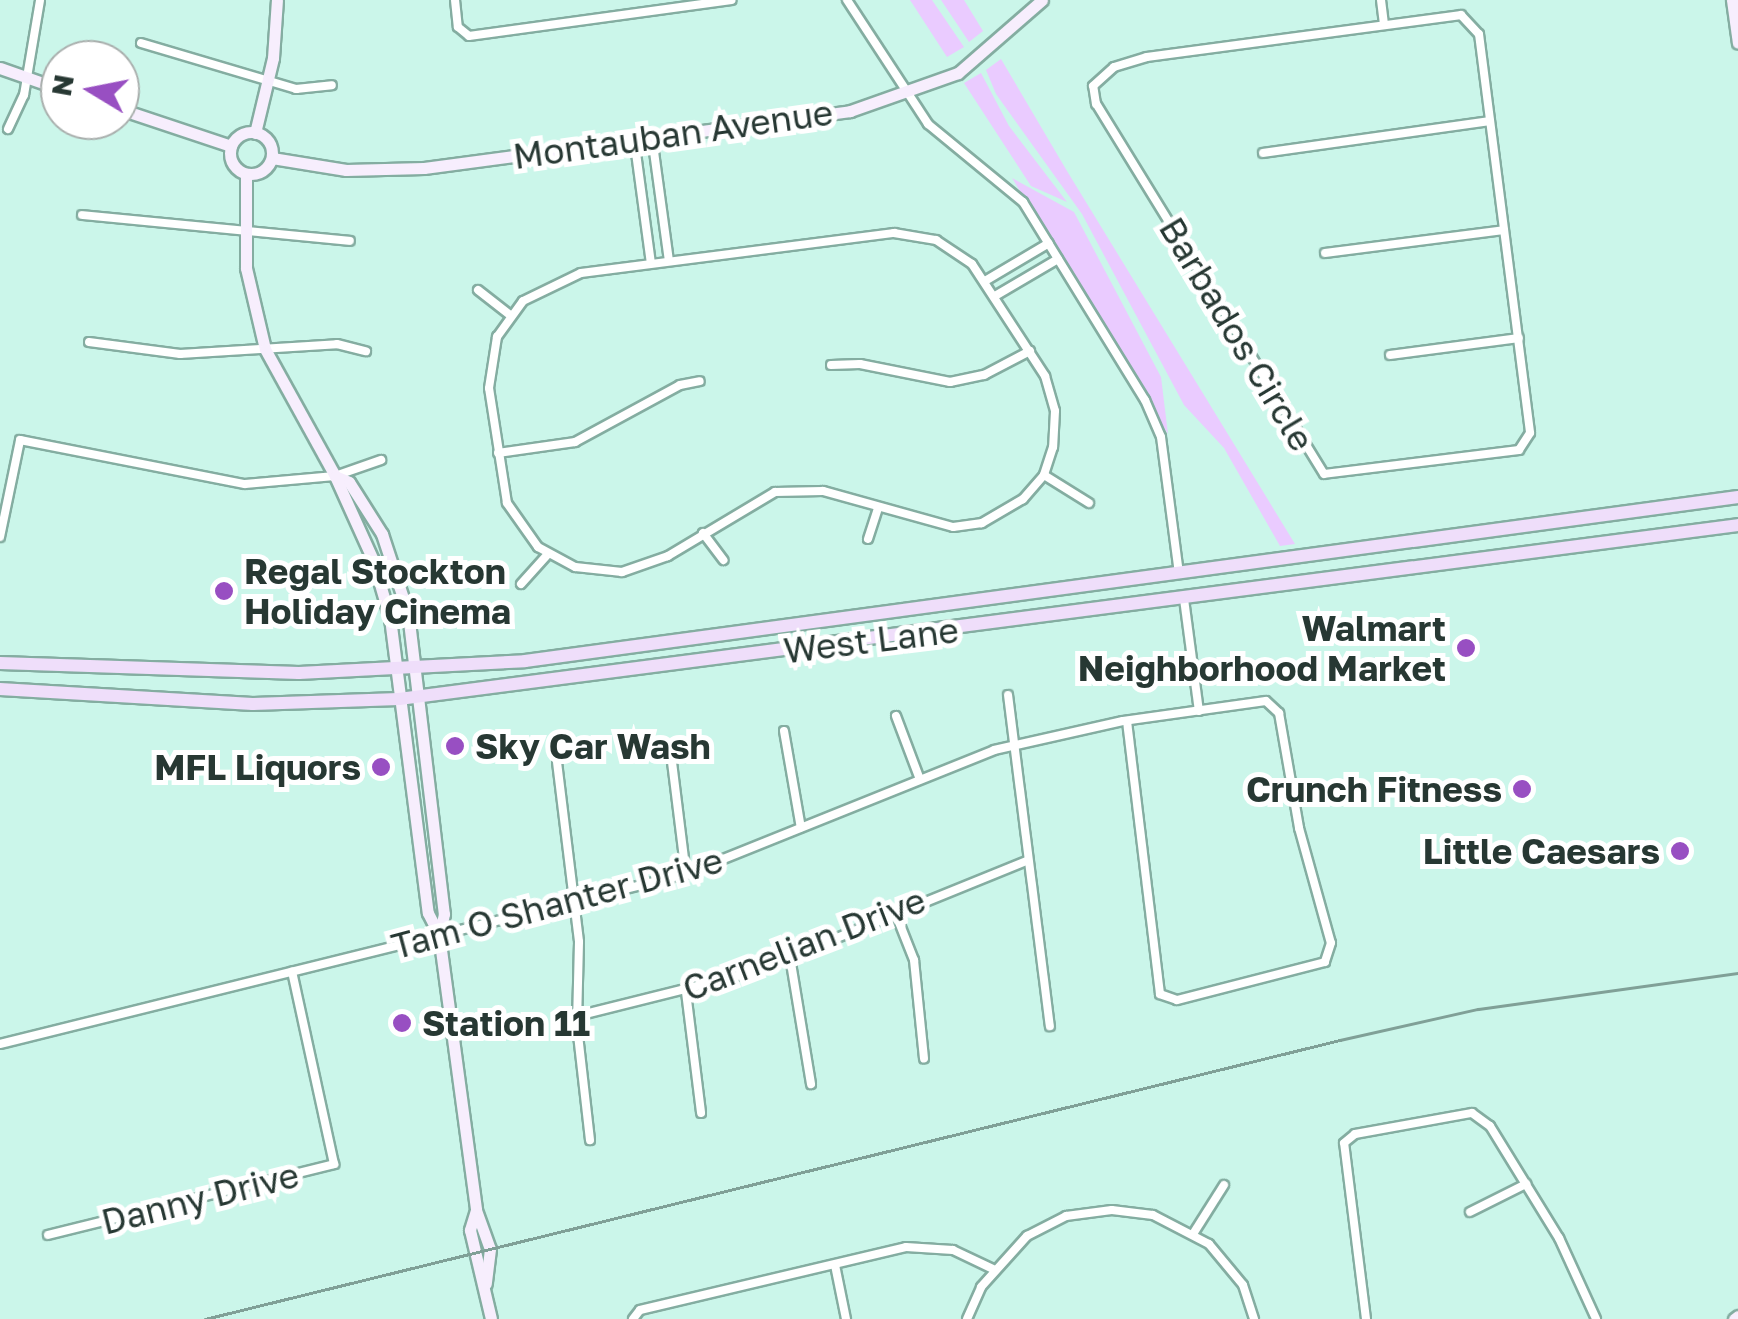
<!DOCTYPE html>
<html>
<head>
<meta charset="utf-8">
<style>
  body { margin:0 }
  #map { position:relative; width:1738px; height:1319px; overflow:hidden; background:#cbf6ea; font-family:"Golos Text",sans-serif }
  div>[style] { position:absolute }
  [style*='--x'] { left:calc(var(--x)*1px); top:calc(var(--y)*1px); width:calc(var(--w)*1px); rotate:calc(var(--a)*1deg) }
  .green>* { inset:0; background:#eacbff }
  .roads { filter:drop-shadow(2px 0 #84ada1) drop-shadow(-2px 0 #84ada1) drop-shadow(0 2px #84ada1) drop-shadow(0 -2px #84ada1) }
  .street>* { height:8px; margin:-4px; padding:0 4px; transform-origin:4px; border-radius:4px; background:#fff }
  .secondary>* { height:11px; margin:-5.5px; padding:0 5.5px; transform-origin:5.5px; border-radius:5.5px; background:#f7eefd }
  .secondary>.ring { margin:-5.5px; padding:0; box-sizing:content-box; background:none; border:11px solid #f7eefd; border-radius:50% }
  .primary>* { height:12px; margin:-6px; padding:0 6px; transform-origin:6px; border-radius:6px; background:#efdefa }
  .rail>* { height:2.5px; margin:-1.25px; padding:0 1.25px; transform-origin:1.25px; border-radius:1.25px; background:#80a097 }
  .dots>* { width:28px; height:28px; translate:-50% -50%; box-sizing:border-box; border:5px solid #fff; border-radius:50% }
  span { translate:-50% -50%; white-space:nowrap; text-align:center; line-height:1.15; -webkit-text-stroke:10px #fff; paint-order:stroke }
  .street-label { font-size:35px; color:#273833 }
  .poi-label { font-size:35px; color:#273833; font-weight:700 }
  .left { translate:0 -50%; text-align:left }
  .right { translate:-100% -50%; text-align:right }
  .north { position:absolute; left:40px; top:40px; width:100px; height:100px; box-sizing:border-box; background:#fff; border:2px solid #a9afad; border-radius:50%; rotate:280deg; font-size:28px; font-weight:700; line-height:40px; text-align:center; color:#273833 }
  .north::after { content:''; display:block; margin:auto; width:35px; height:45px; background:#984fc2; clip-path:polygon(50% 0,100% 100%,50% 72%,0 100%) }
</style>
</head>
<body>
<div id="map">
  <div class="green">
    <i style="clip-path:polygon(910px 0,932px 0,964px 47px,947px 57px)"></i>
    <i style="clip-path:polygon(941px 0,964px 0,983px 31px,969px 42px)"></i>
    <i style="clip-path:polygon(1001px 59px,1067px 171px,1295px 544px,1280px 546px,1224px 448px,1184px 405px,1082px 214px,996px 94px,986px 70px)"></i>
    <i style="clip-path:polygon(981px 73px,1009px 126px,1067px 202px,1031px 186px,964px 83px)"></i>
    <i style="clip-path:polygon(1012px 178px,1074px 212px,1161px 377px,1168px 434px)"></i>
  </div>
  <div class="roads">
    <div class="street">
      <i style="--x:455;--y:0;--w:27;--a:84"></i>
      <i style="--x:458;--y:27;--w:14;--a:39"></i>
      <i style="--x:469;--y:36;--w:265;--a:-7.8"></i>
      <i style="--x:847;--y:0;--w:148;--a:56.8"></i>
      <i style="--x:928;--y:124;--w:123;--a:39.4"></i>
      <i style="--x:1023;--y:202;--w:233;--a:58.4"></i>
      <i style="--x:1145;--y:400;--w:40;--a:66.6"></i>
      <i style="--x:1161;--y:437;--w:138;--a:82.5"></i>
      <i style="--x:1381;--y:0;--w:25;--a:83"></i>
      <i style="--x:1461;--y:15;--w:26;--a:47"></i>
      <i style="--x:1479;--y:34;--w:402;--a:82.7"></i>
      <i style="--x:1530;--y:433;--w:20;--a:123"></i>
      <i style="--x:1519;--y:450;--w:196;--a:173"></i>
      <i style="--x:1324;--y:474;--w:435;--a:-121.6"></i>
      <i style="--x:1096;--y:104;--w:18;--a:-99"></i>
      <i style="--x:1093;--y:86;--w:28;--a:-42"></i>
      <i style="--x:1114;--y:67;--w:34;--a:-17"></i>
      <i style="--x:1147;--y:57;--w:317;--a:-7.6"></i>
      <i style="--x:141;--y:43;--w:162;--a:16.5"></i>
      <i style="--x:296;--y:89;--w:36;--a:-6"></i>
      <i style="--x:8;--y:129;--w:38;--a:-65"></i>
      <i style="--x:24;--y:95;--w:96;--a:-80.4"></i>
      <i style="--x:652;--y:137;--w:125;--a:82.2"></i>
      <i style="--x:634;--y:138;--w:126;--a:82.3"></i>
      <i style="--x:1263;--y:153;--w:229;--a:-8"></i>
      <i style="--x:82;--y:215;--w:269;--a:5.5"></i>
      <i style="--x:894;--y:233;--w:43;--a:9.5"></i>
      <i style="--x:936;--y:240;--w:43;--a:33.7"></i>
      <i style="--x:972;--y:264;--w:134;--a:56.9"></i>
      <i style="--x:1045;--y:376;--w:36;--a:74"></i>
      <i style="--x:1055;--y:411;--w:36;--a:93"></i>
      <i style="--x:1053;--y:447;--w:29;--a:108"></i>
      <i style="--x:1044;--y:475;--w:32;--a:131"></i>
      <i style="--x:1023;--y:499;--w:48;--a:149.7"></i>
      <i style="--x:982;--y:523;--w:29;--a:172"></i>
      <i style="--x:953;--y:527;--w:135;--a:-164.5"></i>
      <i style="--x:823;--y:491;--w:48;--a:178.8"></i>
      <i style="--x:775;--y:492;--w:125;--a:149.1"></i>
      <i style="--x:668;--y:556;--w:49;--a:160.8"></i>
      <i style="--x:622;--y:572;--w:47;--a:-173.9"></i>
      <i style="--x:575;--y:567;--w:42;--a:-151.6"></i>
      <i style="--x:538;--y:547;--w:54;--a:-125.2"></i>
      <i style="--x:507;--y:503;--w:116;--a:-98.9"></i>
      <i style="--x:489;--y:388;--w:52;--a:-81.1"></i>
      <i style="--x:497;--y:337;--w:44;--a:-54.2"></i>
      <i style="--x:523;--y:301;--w:64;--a:-25.8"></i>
      <i style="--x:581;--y:273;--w:316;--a:-7.3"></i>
      <i style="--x:1325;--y:253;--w:180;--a:-7.3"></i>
      <i style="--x:985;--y:281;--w:74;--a:-30.7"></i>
      <i style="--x:478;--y:290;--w:39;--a:38"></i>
      <i style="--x:995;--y:296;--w:73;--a:-30.4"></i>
      <i style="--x:89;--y:342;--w:92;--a:7.5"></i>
      <i style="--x:180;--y:354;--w:157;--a:-3.6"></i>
      <i style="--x:337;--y:344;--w:30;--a:14"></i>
      <i style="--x:1390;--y:355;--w:130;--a:-7.5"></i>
      <i style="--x:831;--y:365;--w:29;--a:-2"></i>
      <i style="--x:860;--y:364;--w:92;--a:11.3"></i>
      <i style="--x:950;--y:382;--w:35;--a:-12"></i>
      <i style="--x:984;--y:375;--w:52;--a:-27.6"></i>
      <i style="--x:498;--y:453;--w:78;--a:-8.1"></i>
      <i style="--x:575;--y:442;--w:119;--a:-28.5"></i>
      <i style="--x:680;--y:385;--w:20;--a:-11"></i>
      <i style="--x:1044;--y:475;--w:53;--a:31.9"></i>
      <i style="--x:703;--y:533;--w:34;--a:53"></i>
      <i style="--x:0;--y:537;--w:99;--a:-78.3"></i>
      <i style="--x:20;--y:440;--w:229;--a:11.1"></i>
      <i style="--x:245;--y:484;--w:90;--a:-5.1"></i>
      <i style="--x:335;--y:476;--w:49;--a:-19.2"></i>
      <i style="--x:868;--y:539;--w:33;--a:-72"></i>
      <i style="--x:521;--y:584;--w:40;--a:-48"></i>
      <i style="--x:1184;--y:599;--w:113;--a:82.4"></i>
      <i style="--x:1008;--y:695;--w:334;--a:82.8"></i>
      <i style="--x:896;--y:716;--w:65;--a:69.3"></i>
      <i style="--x:784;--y:731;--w:98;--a:80.1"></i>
      <i style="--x:670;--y:746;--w:129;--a:82.9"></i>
      <i style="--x:557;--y:762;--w:181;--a:83"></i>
      <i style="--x:579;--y:942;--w:84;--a:91.4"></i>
      <i style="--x:577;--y:1026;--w:115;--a:83.5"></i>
      <i style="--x:895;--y:912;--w:52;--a:68.4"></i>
      <i style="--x:914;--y:960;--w:99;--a:84.2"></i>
      <i style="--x:790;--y:957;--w:129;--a:80.6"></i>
      <i style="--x:686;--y:992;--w:122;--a:82.9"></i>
      <i style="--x:577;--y:1016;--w:181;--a:-14"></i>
      <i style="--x:753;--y:972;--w:296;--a:-22.1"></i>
      <i style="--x:0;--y:1044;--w:707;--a:-13.92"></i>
      <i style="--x:686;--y:874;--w:332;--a:-21.9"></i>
      <i style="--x:994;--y:750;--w:132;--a:-12.7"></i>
      <i style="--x:1123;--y:721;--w:144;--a:-8"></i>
      <i style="--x:1266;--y:701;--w:18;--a:43"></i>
      <i style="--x:1279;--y:713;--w:117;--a:80.1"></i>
      <i style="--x:1299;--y:828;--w:119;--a:74.5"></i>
      <i style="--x:1331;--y:943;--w:20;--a:108"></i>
      <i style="--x:1325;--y:962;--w:153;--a:165.6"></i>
      <i style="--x:1177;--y:1000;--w:18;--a:-161"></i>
      <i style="--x:1160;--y:994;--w:275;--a:-96.9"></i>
      <i style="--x:1470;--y:1212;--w:63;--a:-26.6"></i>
      <i style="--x:1193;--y:1234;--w:58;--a:-57.7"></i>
      <i style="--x:48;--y:1235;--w:295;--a:-13.9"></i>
      <i style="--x:334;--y:1164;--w:197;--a:-102.3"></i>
      <i style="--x:835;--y:1265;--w:55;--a:78.5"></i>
      <i style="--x:633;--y:1319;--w:11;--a:-52"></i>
      <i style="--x:640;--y:1310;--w:273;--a:-13.3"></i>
      <i style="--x:906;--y:1247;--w:47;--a:3.7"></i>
      <i style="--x:953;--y:1250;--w:44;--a:25.4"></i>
      <i style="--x:967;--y:1319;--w:35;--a:-66"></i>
      <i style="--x:981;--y:1287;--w:69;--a:-48"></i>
      <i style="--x:1027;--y:1236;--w:44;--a:-27.1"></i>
      <i style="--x:1066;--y:1216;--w:46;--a:-7.4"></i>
      <i style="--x:1112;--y:1210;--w:41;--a:7"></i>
      <i style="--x:1153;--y:1215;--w:63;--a:27.4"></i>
      <i style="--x:1209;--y:1244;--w:53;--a:50.3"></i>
      <i style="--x:1243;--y:1285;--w:36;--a:72"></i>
      <i style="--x:1366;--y:1319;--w:177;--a:-97.1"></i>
      <i style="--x:1344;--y:1143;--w:14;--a:-39"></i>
      <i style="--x:1355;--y:1134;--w:119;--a:-10.2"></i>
      <i style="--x:1472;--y:1113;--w:22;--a:36"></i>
      <i style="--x:1490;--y:1126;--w:132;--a:58.4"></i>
      <i style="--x:1559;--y:1238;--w:89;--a:65.4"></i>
    </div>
    <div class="secondary">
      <i style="--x:1732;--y:0;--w:43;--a:82.1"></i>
      <i style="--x:0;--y:68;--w:64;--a:19.3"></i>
      <i style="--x:120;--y:109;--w:117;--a:18.4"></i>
      <i class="ring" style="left:230px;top:132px;width:31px;height:31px"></i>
      <i style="--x:255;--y:133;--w:77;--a:-76.5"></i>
      <i style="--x:273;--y:58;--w:58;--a:-86.1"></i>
      <i style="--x:272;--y:158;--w:75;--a:9.2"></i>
      <i style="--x:346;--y:170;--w:78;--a:-1.5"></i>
      <i style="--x:424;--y:168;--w:430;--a:-7.6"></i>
      <i style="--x:850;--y:111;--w:114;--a:-19.4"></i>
      <i style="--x:958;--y:73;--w:111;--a:-41"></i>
      <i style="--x:246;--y:174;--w:94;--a:90"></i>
      <i style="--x:246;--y:268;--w:83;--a:76.8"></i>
      <i style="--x:265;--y:349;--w:145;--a:61.1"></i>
      <i style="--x:335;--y:476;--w:92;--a:65.7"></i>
      <i style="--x:373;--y:560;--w:60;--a:73.7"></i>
      <i style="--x:390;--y:618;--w:297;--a:82.7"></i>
      <i style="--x:428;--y:913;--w:25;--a:63"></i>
      <i style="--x:439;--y:935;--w:277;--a:82.3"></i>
      <i style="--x:476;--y:1210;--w:21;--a:107"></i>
      <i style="--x:470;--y:1230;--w:91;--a:76.7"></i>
      <i style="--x:335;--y:476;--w:15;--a:23"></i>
      <i style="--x:349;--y:482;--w:62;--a:57.6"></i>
      <i style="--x:382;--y:534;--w:83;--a:71.8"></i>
      <i style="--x:408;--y:613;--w:303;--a:83.2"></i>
      <i style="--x:444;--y:914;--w:22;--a:103"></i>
      <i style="--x:476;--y:1210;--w:41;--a:70.3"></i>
      <i style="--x:490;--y:1249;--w:35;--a:97"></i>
      <i style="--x:1734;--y:1319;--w:5;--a:-37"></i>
    </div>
    <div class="primary">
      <i style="--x:0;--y:663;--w:299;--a:1.9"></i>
      <i style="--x:299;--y:673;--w:226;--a:-3"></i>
      <i style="--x:525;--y:661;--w:1224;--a:-7.7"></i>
      <i style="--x:0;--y:689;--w:253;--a:3.4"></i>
      <i style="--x:253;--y:704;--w:146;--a:-2"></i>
      <i style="--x:399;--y:699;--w:1350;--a:-7.4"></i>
    </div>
  </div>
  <div class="rail">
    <i style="--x:205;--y:1319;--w:1169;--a:-13.81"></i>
    <i style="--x:1340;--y:1040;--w:141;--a:-12.7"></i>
    <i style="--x:1478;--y:1009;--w:262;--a:-7.9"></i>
  </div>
  <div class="dots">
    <i style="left:224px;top:591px;background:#984fc2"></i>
    <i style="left:1466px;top:648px;background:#984fc2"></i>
    <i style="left:455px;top:746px;background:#984fc2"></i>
    <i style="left:381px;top:767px;background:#984fc2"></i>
    <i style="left:1522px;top:789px;background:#984fc2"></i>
    <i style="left:1680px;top:851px;background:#984fc2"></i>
    <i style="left:402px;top:1023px;background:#984fc2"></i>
  </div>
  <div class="street-label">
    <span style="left:673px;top:134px;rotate:-8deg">Montauban Avenue</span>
    <span style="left:1237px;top:334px;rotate:59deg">Barbados Circle</span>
    <span style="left:871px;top:640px;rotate:-7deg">West Lane</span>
    <span style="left:557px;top:903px;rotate:-15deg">Tam O Shanter Drive</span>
    <span style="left:804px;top:944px;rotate:-21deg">Carnelian Drive</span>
    <span style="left:200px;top:1198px;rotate:-14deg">Danny Drive</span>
  </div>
  <div class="poi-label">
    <span class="left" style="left:244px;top:591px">Regal Stockton<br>Holiday Cinema</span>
    <span class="right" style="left:1446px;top:648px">Walmart<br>Neighborhood Market</span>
    <span class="left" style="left:475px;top:746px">Sky Car Wash</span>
    <span class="right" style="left:361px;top:767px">MFL Liquors</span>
    <span class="right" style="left:1502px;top:789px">Crunch Fitness</span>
    <span class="right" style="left:1660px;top:851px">Little Caesars</span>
    <span class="left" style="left:422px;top:1023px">Station 11</span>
  </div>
  <div class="north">N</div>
</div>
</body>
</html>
